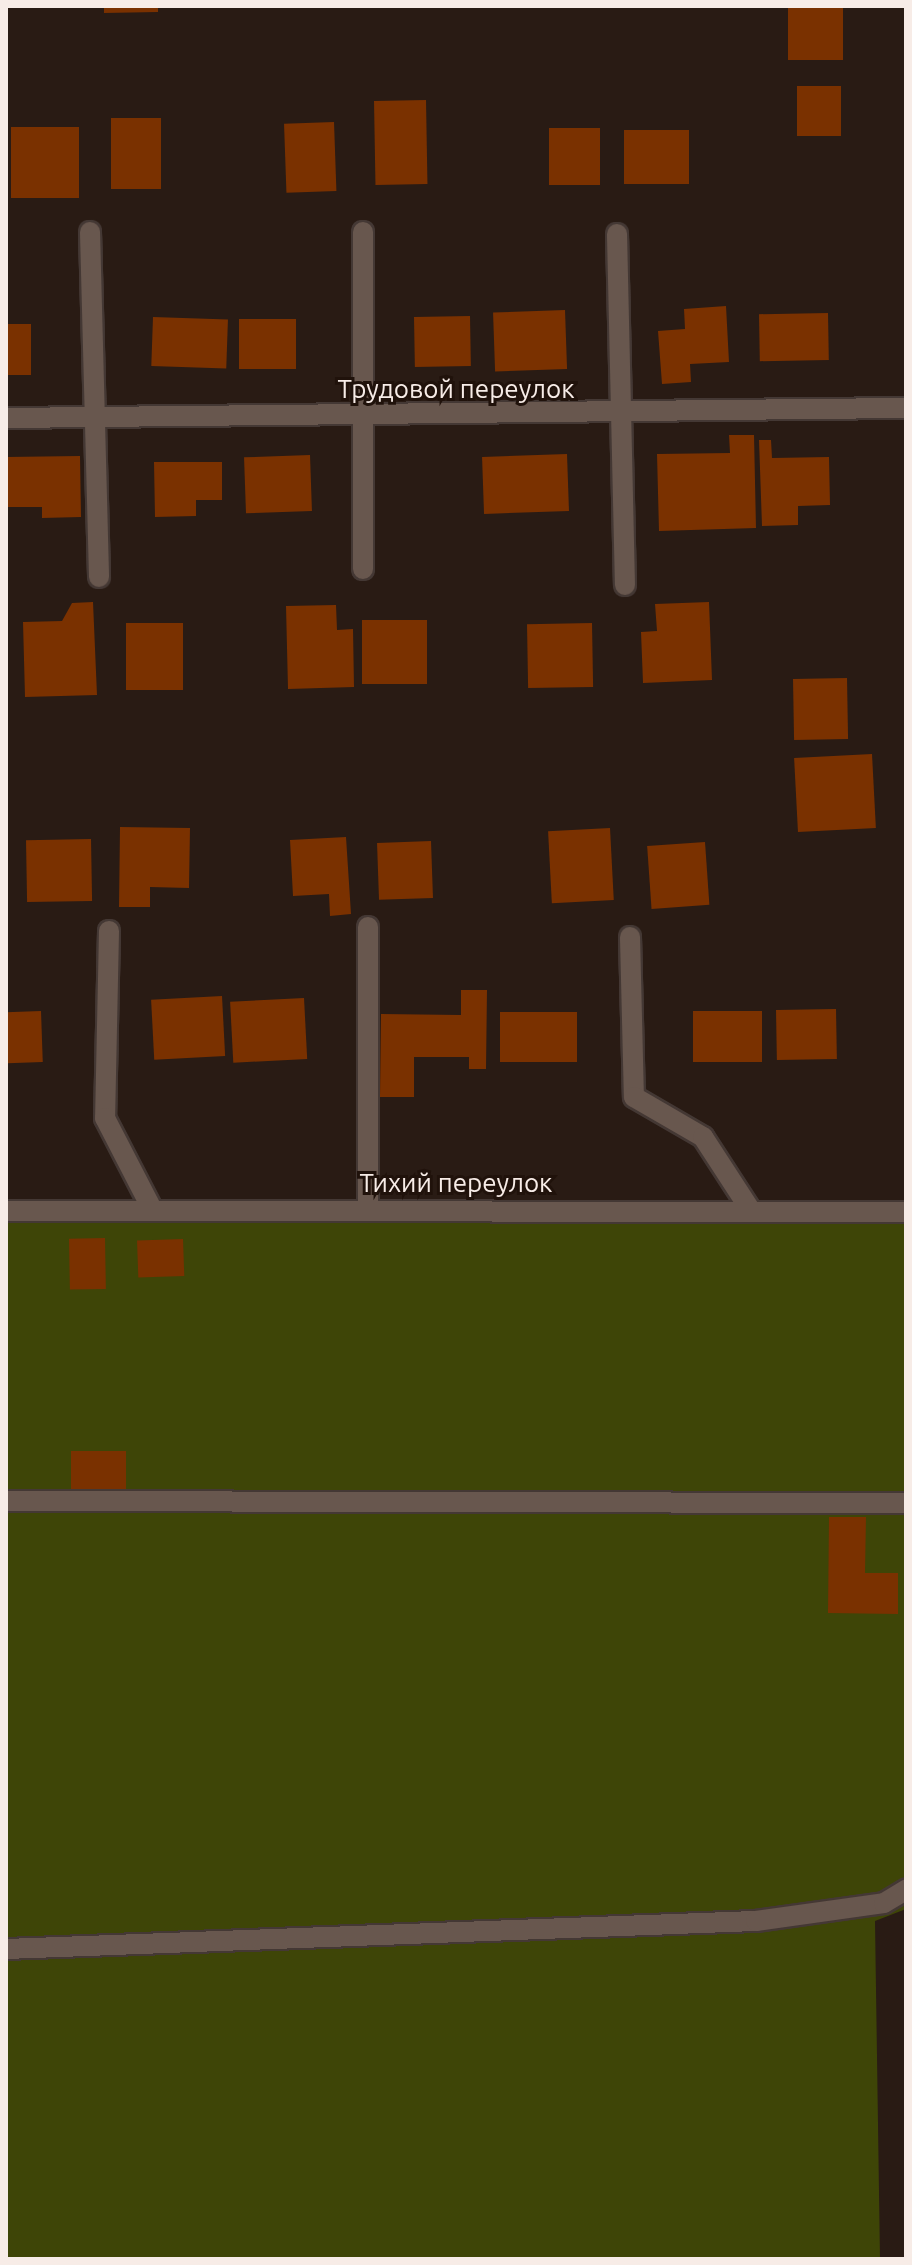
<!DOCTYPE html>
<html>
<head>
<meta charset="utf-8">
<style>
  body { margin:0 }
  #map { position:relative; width:912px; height:2265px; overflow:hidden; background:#291b14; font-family:Ubuntu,sans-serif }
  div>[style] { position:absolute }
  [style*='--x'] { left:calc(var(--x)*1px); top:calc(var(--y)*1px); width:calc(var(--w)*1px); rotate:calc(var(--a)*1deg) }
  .green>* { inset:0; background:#3e4507 }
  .building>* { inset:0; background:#7a3100; transform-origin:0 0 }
  .roads { filter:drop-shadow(2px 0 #443834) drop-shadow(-2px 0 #443834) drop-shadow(0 2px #443834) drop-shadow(0 -2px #443834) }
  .lane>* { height:20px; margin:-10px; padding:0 10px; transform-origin:10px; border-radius:10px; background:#68574e }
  span { translate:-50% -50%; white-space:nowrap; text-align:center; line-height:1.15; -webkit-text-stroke:6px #20120b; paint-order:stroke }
  .street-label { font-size:26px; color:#f7ece7 }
  .frame { position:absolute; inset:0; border:8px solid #f7ece7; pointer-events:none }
</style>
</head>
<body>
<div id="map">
  <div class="green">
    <i style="clip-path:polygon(6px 1211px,906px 1212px,906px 1909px,875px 1921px,880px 2259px,6px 2259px)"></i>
  </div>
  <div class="building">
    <i style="clip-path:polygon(104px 6px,158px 6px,158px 12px,104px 13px)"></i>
    <i style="left:788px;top:6px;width:55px;height:54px"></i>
    <i style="left:797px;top:86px;width:44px;height:50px"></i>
    <i style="left:426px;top:100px;width:84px;height:52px;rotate:89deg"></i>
    <i style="left:111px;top:118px;width:50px;height:71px"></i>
    <i style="left:334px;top:122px;width:69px;height:50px;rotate:88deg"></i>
    <i style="left:11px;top:127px;width:68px;height:71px"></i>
    <i style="left:600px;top:128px;width:57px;height:51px;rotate:90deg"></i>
    <i style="left:689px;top:130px;width:54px;height:65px;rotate:90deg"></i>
    <i style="clip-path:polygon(726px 306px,729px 362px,690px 364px,691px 382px,662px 384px,658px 331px,685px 329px,684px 309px)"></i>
    <i style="left:565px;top:310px;width:59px;height:72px;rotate:88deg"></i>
    <i style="left:828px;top:313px;width:47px;height:69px;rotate:89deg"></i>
    <i style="left:470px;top:316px;width:50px;height:56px;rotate:89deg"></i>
    <i style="left:153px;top:317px;width:75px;height:49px;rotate:2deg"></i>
    <i style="left:239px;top:319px;width:57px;height:50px"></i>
    <i style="left:6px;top:324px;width:25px;height:51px"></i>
    <i style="clip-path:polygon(729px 435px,754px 435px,756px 528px,659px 531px,657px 454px,730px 453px)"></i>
    <i style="clip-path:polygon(759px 440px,771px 440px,772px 458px,829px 457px,830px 505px,798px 506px,798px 525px,762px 526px)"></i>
    <i style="left:567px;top:454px;width:57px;height:85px;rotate:88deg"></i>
    <i style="left:310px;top:455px;width:56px;height:66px;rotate:88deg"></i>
    <i style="clip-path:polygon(80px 456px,81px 517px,42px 518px,42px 507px,6px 507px,6px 457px)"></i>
    <i style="clip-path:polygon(154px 462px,222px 462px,222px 500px,196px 500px,196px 516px,155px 517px)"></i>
    <i style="clip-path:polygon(93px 602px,97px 695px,25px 697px,23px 622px,62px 621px,72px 603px)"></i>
    <i style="clip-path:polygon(709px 602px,712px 680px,643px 683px,641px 632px,657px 631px,655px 604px)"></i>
    <i style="clip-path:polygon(336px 605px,337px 630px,353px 629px,354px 687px,288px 689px,286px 606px)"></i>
    <i style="left:362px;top:620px;width:65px;height:64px"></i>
    <i style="left:126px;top:623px;width:57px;height:67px"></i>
    <i style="left:592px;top:623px;width:64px;height:65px;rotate:89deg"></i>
    <i style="left:847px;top:678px;width:61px;height:54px;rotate:89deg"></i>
    <i style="left:872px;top:754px;width:74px;height:78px;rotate:87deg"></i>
    <i style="clip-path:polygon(120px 827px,190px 828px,189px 888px,150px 887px,150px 907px,119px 907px)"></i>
    <i style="left:610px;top:828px;width:72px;height:62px;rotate:87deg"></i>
    <i style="clip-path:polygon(346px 837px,351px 914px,330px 916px,329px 894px,293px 896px,290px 840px)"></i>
    <i style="left:91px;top:839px;width:62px;height:65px;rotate:89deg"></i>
    <i style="left:431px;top:841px;width:57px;height:54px;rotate:88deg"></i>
    <i style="left:705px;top:842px;width:63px;height:58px;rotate:86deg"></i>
    <i style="clip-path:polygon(461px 990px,487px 990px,486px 1069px,469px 1069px,469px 1057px,414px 1057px,414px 1097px,380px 1097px,381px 1014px,461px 1015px)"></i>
    <i style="left:222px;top:996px;width:60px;height:71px;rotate:87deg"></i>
    <i style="left:304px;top:998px;width:61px;height:74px;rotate:87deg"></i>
    <i style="left:836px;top:1009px;width:50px;height:60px;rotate:89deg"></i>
    <i style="left:41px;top:1011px;width:51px;height:35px;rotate:88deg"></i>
    <i style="left:762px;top:1011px;width:51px;height:69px;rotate:90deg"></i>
    <i style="left:500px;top:1012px;width:77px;height:50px"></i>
    <i style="left:105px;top:1238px;width:51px;height:36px;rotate:89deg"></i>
    <i style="left:183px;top:1239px;width:37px;height:46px;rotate:88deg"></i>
    <i style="left:71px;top:1451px;width:55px;height:38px"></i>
    <i style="clip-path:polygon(829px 1517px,866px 1517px,865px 1573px,898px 1573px,898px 1614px,828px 1613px)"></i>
  </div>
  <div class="roads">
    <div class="lane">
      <i style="--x:90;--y:232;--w:345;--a:88.5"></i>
      <i style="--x:363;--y:232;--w:337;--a:90"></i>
      <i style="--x:617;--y:234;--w:351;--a:88.7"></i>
      <i style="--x:6;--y:418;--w:900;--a:-0.64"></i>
      <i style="--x:368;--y:927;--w:281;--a:90"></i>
      <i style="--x:109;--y:931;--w:187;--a:91.2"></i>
      <i style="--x:105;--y:1118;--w:100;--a:62.7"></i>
      <i style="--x:630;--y:937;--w:160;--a:88.6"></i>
      <i style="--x:634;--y:1097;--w:80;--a:30.1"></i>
      <i style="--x:703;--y:1137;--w:88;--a:57"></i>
      <i style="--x:6;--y:1211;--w:900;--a:0.06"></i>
      <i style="--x:6;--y:1501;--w:900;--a:0.13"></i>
      <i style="--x:6;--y:1949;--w:751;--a:-2.14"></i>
      <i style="--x:756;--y:1921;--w:129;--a:-8"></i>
      <i style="--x:884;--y:1903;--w:26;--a:-31"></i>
    </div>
  </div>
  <div class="street-label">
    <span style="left:456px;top:389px">Трудовой переулок</span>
    <span style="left:456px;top:1183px">Тихий переулок</span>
  </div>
  <div class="frame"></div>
</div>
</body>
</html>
